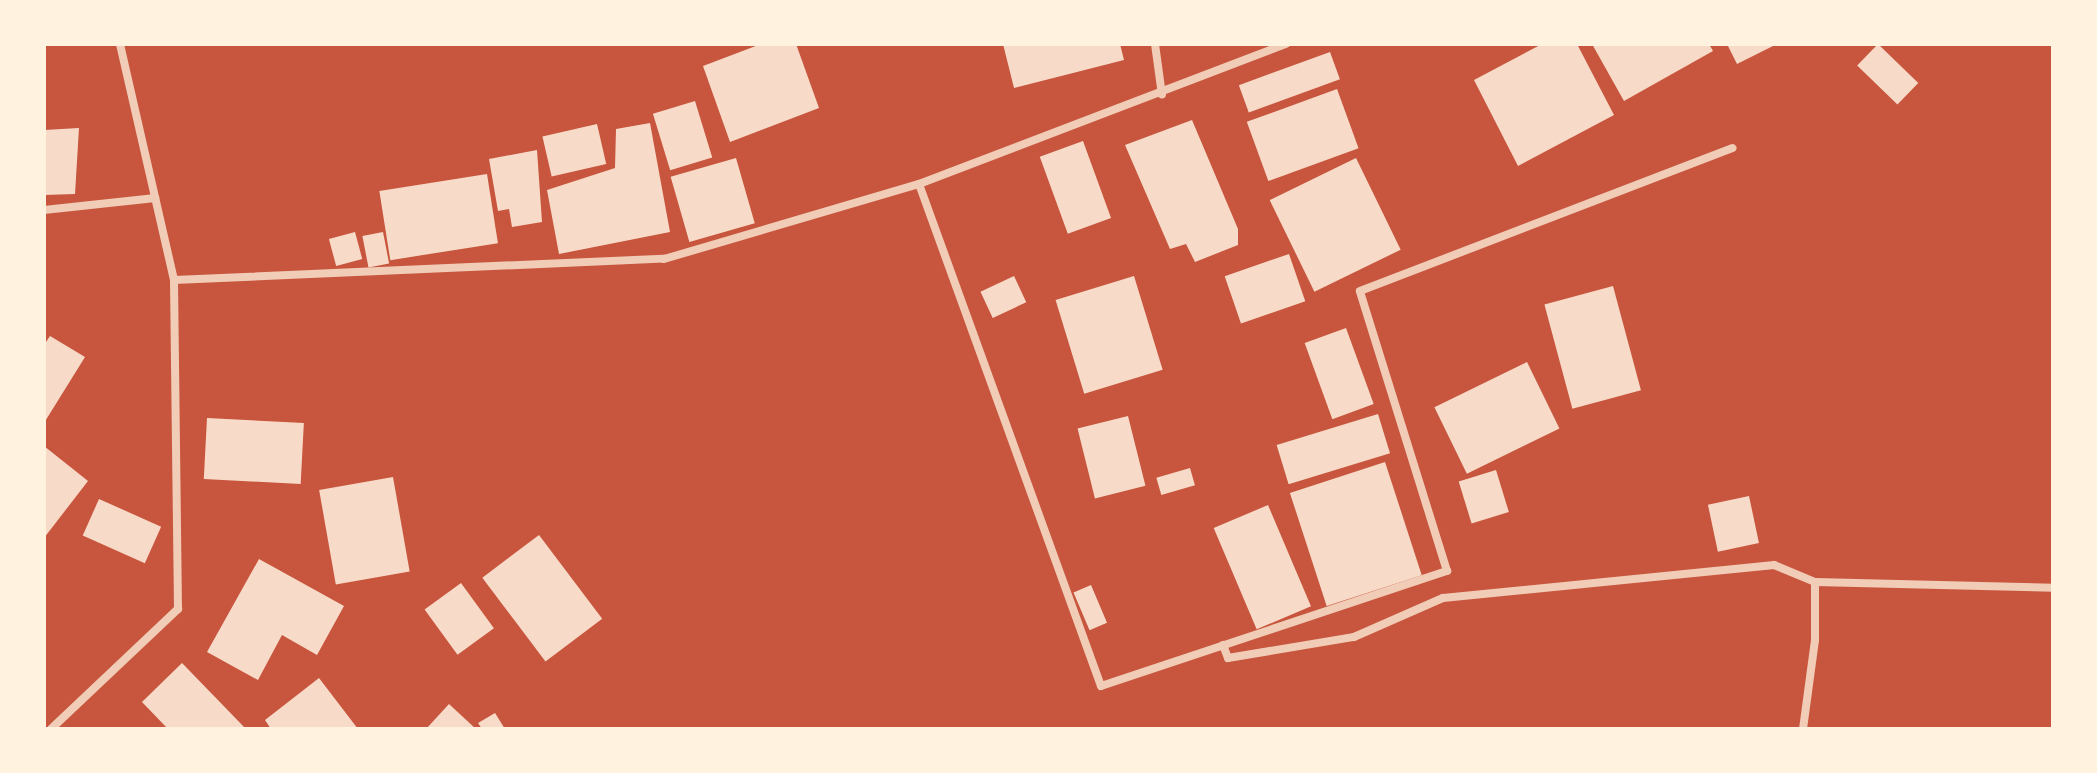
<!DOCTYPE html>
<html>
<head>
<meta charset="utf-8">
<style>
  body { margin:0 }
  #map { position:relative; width:2097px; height:773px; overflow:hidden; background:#c8553d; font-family:"Source Serif 4",serif }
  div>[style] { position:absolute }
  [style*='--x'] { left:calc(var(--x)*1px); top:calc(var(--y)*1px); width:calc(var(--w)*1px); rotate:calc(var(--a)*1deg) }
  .building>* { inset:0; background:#f7dbc8; transform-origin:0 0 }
  .minor>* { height:8px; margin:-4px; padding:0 4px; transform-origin:4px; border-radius:4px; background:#f1ccb7 }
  span { translate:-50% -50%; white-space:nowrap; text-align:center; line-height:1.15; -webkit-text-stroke:8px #fff3e0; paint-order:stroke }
  .frame { position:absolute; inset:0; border:46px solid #fff3e0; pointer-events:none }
</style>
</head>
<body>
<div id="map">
  <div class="building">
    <i style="clip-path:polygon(761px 44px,796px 44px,819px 108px,730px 142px,703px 66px)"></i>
    <i style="clip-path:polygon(1003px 44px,1120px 44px,1124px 60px,1014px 88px)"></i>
    <i style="clip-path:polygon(1542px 44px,1577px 44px,1614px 115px,1518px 166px,1474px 80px)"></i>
    <i style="clip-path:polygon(1592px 44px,1709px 44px,1713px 51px,1624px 101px)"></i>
    <i style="clip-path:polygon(1727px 44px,1777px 44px,1737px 64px)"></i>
    <i style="left:1878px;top:44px;width:56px;height:30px;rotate:44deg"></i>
    <i style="left:1330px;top:52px;width:29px;height:97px;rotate:70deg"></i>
    <i style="left:1337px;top:89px;width:63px;height:96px;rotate:70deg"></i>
    <i style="left:695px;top:101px;width:59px;height:44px;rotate:73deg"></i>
    <i style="clip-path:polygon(1192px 120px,1238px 229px,1238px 245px,1195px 262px,1186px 244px,1170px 249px,1125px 145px)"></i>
    <i style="clip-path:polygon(650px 123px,670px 232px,559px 254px,547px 190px,615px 168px,616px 129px)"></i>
    <i style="left:597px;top:124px;width:41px;height:56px;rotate:77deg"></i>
    <i style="clip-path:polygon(79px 128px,75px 194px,44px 195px,44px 130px)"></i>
    <i style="left:1083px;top:141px;width:82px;height:46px;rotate:70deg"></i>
    <i style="clip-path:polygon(537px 150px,542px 222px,512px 227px,509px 209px,498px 211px,489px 159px)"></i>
    <i style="left:736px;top:158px;width:68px;height:68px;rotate:74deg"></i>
    <i style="left:1356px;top:158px;width:102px;height:96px;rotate:64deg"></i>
    <i style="left:487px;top:174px;width:70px;height:109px;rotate:81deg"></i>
    <i style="left:355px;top:232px;width:28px;height:27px;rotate:75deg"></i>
    <i style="left:383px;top:232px;width:32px;height:21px;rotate:79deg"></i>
    <i style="left:1289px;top:254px;width:50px;height:68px;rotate:71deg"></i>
    <i style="left:1014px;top:276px;width:29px;height:37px;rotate:65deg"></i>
    <i style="left:1134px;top:276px;width:98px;height:82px;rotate:73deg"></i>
    <i style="left:1613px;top:286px;width:108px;height:71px;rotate:75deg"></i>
    <i style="left:1346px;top:328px;width:81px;height:44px;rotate:70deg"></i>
    <i style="clip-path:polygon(50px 336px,85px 357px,44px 423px,44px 345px)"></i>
    <i style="left:1527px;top:362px;width:74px;height:103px;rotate:64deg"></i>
    <i style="left:1378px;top:414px;width:41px;height:106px;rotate:73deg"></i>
    <i style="left:1128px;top:416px;width:72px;height:52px;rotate:76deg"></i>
    <i style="left:207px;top:418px;width:97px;height:61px;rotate:3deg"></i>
    <i style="clip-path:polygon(44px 446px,88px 481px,44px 538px)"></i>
    <i style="left:1385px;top:462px;width:119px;height:100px;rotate:72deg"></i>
    <i style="left:1190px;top:468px;width:18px;height:35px;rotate:74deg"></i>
    <i style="left:1496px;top:470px;width:44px;height:39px;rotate:73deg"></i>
    <i style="left:393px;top:477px;width:96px;height:75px;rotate:80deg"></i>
    <i style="left:1749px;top:496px;width:48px;height:42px;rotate:78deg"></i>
    <i style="left:99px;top:499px;width:68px;height:40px;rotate:24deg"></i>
    <i style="left:1268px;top:505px;width:110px;height:59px;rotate:67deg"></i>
    <i style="left:539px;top:535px;width:105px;height:71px;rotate:53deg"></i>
    <i style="clip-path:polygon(259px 559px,344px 606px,317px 655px,282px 635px,258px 680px,207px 652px)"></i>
    <i style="left:461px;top:583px;width:56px;height:45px;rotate:54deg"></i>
    <i style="left:1091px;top:585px;width:41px;height:19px;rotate:67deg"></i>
    <i style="clip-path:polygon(182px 663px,246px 729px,168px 729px,142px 702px)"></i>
    <i style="clip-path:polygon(319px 678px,358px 729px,271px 729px,265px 720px)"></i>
    <i style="clip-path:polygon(449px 704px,476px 729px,426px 729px)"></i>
    <i style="clip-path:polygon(495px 713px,505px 729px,482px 729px,478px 723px)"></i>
  </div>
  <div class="minor">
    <i style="--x:1155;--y:44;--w:51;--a:82.2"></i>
    <i style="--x:919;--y:184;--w:534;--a:70.07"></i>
    <i style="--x:1101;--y:686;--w:365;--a:-18.4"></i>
    <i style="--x:1447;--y:571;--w:293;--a:-107.3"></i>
    <i style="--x:1360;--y:291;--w:399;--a:-21"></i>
    <i style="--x:44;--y:210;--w:112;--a:-6.2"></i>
    <i style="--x:174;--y:280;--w:490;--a:-2.5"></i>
    <i style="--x:664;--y:259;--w:266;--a:-16.4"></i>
    <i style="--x:919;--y:184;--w:393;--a:-20.9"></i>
    <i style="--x:1223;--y:645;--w:14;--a:69"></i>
    <i style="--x:1228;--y:658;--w:128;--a:-9.5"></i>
    <i style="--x:1354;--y:637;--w:97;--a:-23.7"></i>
    <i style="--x:1443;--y:598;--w:333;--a:-5.7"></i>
    <i style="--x:1774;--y:565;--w:44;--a:22.5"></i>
    <i style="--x:1815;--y:582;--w:238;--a:1.4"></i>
    <i style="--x:51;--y:729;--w:175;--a:-43.4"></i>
    <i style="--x:178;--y:609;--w:329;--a:-90.7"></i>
    <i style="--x:174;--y:280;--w:242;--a:-102.9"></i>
    <i style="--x:1803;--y:729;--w:90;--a:-82.3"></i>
    <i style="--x:1815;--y:640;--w:58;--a:-90"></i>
  </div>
  <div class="frame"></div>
</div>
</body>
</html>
